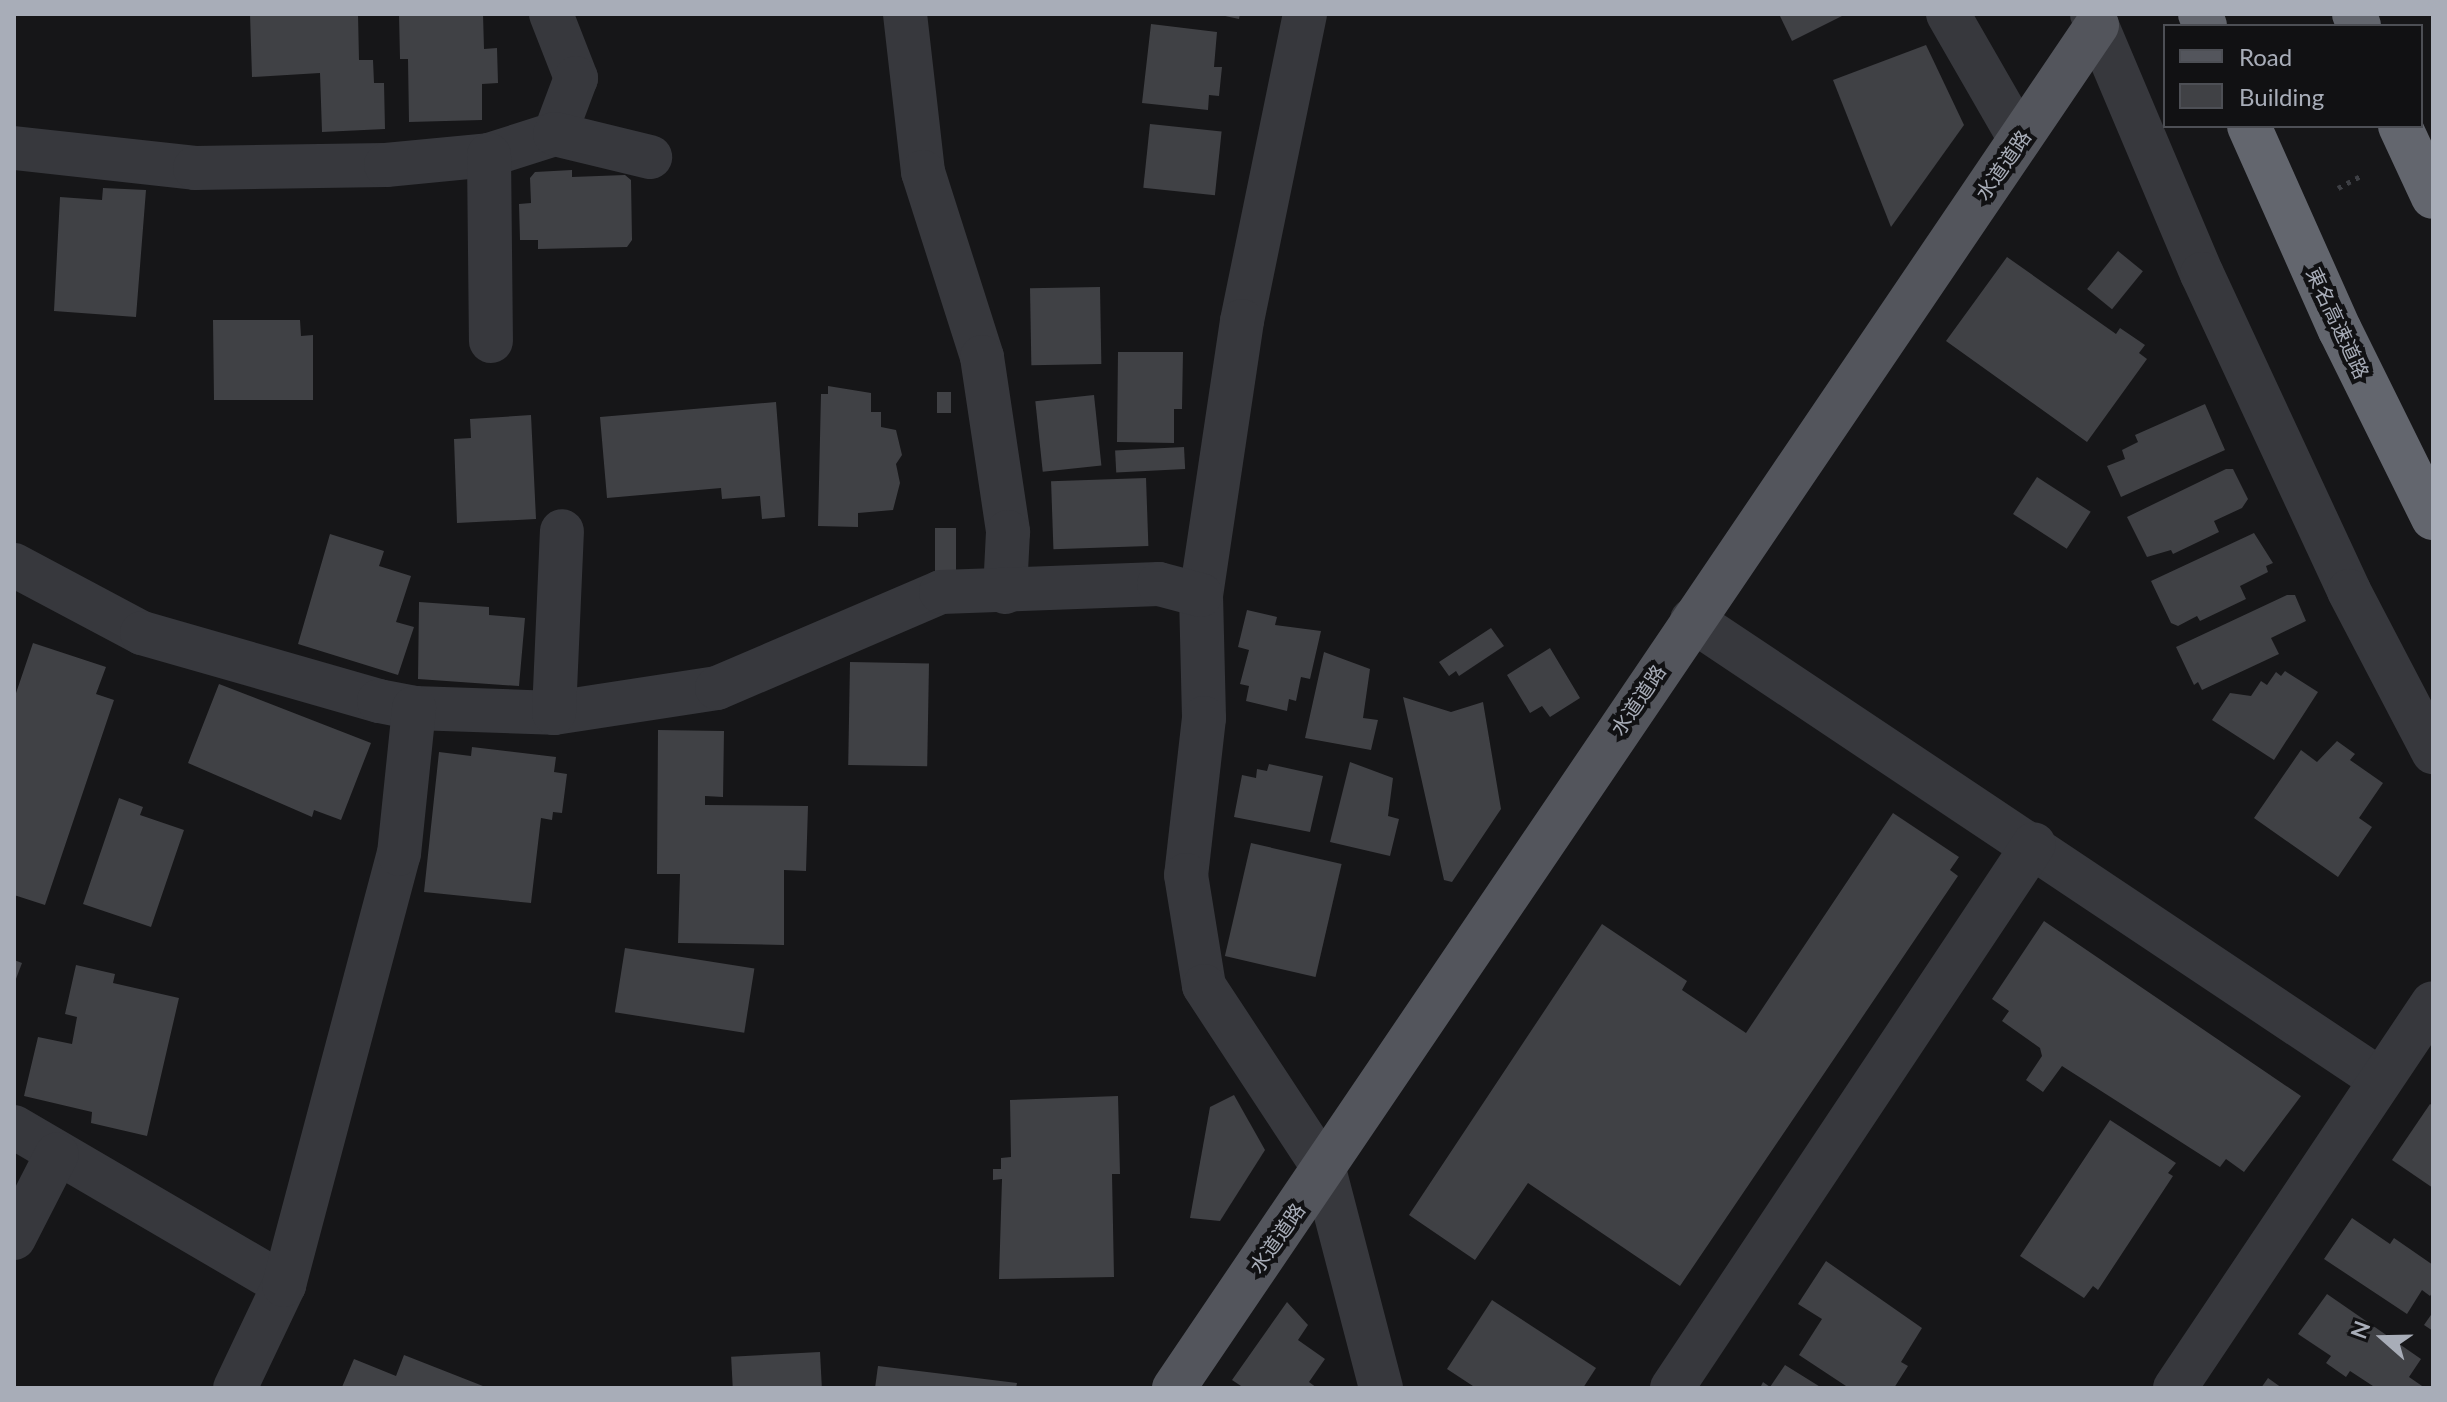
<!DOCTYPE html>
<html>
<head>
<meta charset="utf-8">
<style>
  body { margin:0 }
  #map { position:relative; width:2447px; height:1402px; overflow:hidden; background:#161618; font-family:Lato,"Noto Sans JP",sans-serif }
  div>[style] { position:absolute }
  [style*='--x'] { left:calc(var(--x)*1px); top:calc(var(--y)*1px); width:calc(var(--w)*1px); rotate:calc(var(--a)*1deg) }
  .building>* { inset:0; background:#404145; transform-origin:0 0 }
  .path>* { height:5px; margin-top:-2.5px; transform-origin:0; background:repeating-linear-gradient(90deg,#3d3f44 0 4px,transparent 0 10px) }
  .minor>* { height:44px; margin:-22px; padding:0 22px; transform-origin:22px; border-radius:22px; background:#37383d }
  .major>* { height:44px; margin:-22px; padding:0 22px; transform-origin:22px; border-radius:22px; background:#53555c }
  .highway>* { height:44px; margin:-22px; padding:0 22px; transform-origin:22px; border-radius:22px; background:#63666e }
  .highway-bridge>* { height:44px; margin:-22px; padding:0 22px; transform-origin:22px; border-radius:22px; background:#63666e }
  span { translate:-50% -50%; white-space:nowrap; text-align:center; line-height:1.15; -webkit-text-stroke:8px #111113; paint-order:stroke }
  .street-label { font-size:20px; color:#a8adb8 }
  .frame { position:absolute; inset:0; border:16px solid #a8adb8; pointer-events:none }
  .legend { position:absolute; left:2163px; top:24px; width:260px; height:104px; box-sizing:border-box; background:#111113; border:2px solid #4d4f55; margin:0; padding:10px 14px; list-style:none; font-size:24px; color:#a8adb8 }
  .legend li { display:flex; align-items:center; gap:16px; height:40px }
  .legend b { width:40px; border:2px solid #4d4f55 }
  .north { position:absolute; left:2343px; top:1298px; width:80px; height:80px; -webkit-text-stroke:6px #111113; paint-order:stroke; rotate:290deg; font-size:22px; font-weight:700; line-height:32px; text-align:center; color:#a8adb8 }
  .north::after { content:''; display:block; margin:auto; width:28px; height:36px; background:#a8adb8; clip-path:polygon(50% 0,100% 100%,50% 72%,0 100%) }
</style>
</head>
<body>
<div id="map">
  <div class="building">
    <i style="clip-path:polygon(250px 14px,358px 14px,359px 60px,373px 60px,374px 83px,384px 83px,385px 129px,322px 132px,320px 73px,252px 77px)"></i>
    <i style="clip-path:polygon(399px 14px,483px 14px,484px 49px,497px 48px,498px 83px,482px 84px,482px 120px,409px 122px,408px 59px,400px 59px)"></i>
    <i style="clip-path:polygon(1216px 14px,1240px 14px,1239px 19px)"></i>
    <i style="clip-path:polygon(1779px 14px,1846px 14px,1792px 41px)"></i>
    <i style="clip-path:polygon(1151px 24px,1217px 32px,1214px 67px,1222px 67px,1219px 96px,1209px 95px,1208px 110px,1142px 103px)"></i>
    <i style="clip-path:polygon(1926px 45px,1964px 125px,1891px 227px,1833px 80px)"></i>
    <i style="left:1150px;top:124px;width:72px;height:64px;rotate:6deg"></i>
    <i style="clip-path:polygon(572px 170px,572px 177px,625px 175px,631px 180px,632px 240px,627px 247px,538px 249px,538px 240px,520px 240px,519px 204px,531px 203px,530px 178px,535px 172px)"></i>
    <i style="clip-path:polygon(103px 188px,146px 190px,136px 317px,54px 311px,60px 197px,102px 200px)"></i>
    <i style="left:2118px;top:251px;width:32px;height:49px;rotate:39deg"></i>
    <i style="clip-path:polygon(2007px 257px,2116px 334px,2120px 328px,2145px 345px,2139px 353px,2147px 359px,2087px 442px,1946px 341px)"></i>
    <i style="left:1100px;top:287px;width:77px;height:70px;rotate:89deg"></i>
    <i style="clip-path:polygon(213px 320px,300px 320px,301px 336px,313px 335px,313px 400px,214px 400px)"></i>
    <i style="clip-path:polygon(1118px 352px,1183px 352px,1182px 409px,1174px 409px,1174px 443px,1117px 442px)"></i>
    <i style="clip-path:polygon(828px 386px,871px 393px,871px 412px,881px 412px,881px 427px,896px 430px,902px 455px,896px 464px,900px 483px,893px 510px,858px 513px,858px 527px,818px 526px,821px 394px,828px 394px)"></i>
    <i style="left:937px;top:392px;width:14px;height:21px"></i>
    <i style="left:1094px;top:395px;width:71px;height:59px;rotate:84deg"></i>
    <i style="clip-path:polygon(776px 402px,785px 517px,762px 519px,760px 496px,722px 499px,721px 488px,607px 498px,600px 417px)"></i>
    <i style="clip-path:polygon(2205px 404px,2225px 450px,2121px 497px,2107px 466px,2125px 459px,2122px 450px,2138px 442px,2135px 435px)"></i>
    <i style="clip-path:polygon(531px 415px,536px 519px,457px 523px,454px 439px,471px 438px,470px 419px)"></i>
    <i style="left:1184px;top:447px;width:22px;height:69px;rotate:87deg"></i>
    <i style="clip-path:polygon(2226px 469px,2233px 469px,2248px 499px,2242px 508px,2214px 521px,2219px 532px,2173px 554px,2171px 550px,2147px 557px,2127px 517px)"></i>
    <i style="left:2037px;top:477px;width:64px;height:44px;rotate:33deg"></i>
    <i style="left:1146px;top:478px;width:68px;height:95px;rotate:88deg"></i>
    <i style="left:935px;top:528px;width:21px;height:47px"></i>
    <i style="clip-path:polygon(2254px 533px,2273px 563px,2266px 566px,2268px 572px,2240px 586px,2246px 599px,2200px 621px,2197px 616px,2178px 626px,2171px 623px,2151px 581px)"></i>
    <i style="clip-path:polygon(330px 534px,384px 551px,379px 566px,411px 576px,396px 622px,414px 627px,398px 675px,298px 644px)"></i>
    <i style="clip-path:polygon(2287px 595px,2295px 595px,2306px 621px,2271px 638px,2279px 654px,2202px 690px,2198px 682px,2194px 685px,2176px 647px)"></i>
    <i style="clip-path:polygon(419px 602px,489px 607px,489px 615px,525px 618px,519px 686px,418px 679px)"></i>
    <i style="clip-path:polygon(1247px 610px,1277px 617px,1275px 625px,1321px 631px,1310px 679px,1301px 677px,1296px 701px,1289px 699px,1287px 711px,1246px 701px,1249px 686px,1240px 684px,1249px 650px,1238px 647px)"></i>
    <i style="clip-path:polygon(1491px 628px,1504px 646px,1459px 676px,1456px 671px,1449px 676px,1439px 662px)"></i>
    <i style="clip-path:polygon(33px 643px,106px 667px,96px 694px,114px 700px,45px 905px,14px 895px,14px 699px)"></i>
    <i style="clip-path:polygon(1550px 648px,1580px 698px,1550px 717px,1542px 706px,1530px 713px,1507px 675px)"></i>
    <i style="clip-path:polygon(1324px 652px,1370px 669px,1363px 718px,1378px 720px,1371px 750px,1305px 738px)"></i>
    <i style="left:850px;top:662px;width:79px;height:103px;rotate:1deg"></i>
    <i style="clip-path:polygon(2285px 671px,2318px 692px,2274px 760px,2212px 720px,2230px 693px,2251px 696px,2261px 681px,2267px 685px,2276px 672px,2281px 676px)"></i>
    <i style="clip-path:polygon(219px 684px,371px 743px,341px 820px,314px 810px,312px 817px,188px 763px)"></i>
    <i style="clip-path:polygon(1403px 697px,1451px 712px,1483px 702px,1501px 809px,1452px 882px,1444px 880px)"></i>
    <i style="clip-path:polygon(658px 730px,724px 731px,723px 797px,705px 796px,705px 805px,808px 806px,806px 871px,784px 870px,784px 945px,678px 943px,680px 874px,657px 874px)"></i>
    <i style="clip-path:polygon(2337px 741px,2355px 754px,2350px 760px,2383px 783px,2359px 818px,2372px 827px,2338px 877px,2254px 818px,2301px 750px,2317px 762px)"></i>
    <i style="clip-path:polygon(472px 747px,556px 757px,554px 772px,567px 774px,562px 813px,553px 812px,552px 820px,541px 818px,531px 903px,424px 892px,439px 752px,471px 756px)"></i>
    <i style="clip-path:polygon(1350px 762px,1393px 778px,1388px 816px,1399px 819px,1390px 856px,1330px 842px)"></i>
    <i style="clip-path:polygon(1269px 764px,1323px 776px,1310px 832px,1234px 817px,1242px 775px,1256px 778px,1257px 769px,1267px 771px)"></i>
    <i style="clip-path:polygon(119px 798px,143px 807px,140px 815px,184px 830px,151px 927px,83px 904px)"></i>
    <i style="clip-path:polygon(1893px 813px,1959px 857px,1950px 870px,1958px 876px,1680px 1286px,1528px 1183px,1475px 1260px,1409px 1215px,1602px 924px,1687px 981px,1682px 990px,1746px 1033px)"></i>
    <i style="left:1251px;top:843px;width:93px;height:116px;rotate:13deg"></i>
    <i style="clip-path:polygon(2044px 921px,2301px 1096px,2244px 1172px,2226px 1159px,2220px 1167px,2062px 1066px,2043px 1092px,2026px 1080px,2042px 1056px,2040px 1048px,2002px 1021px,2009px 1011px,1992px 999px)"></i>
    <i style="left:625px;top:948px;width:131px;height:65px;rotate:9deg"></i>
    <i style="clip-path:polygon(14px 960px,22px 963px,14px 984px)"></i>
    <i style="clip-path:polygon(76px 965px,115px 974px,113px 983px,179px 998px,147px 1136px,91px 1123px,92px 1112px,24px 1096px,38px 1037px,72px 1044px,77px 1017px,65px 1014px)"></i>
    <i style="clip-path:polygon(1234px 1095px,1265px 1150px,1220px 1221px,1190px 1218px,1210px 1107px)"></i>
    <i style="clip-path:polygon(1118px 1096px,1120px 1174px,1112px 1174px,1114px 1277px,999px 1279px,1002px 1179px,993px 1180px,993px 1169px,1001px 1169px,1001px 1158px,1011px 1157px,1010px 1100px)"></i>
    <i style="clip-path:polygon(2430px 1104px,2433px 1106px,2433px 1188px,2392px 1160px)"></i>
    <i style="clip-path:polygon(2110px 1120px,2176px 1163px,2168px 1173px,2173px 1176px,2098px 1290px,2093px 1286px,2084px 1298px,2020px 1256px)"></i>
    <i style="clip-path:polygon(2352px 1218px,2390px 1244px,2394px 1238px,2433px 1265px,2433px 1292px,2430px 1296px,2422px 1290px,2407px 1314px,2324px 1259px)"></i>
    <i style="clip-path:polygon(1826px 1261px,1922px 1328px,1901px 1362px,1908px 1366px,1894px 1388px,1849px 1388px,1799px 1355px,1822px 1319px,1798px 1304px)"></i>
    <i style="clip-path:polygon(2327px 1294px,2421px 1359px,2409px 1377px,2425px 1388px,2376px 1388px,2350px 1371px,2346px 1377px,2326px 1363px,2331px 1356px,2298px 1334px)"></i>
    <i style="clip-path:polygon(1492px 1300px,1596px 1368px,1583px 1388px,1476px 1388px,1447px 1369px)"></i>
    <i style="clip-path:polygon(1287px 1302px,1308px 1325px,1298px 1340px,1325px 1359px,1309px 1382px,1317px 1388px,1244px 1388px,1232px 1380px)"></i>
    <i style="clip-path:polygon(2433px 1312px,2433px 1331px,2424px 1325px)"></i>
    <i style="left:820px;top:1352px;width:36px;height:89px;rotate:87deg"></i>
    <i style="clip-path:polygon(404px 1355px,488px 1388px,487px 1388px,342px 1387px,354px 1359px,396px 1376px)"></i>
    <i style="clip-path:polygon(1785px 1365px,1822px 1388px,1760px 1388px,1763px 1382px,1770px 1387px)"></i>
    <i style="clip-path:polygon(878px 1366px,1017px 1383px,1016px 1388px,875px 1388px)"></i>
    <i style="clip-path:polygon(2268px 1378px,2282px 1388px,2261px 1388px)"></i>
  </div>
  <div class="path">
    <i style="--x:2338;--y:188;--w:26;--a:-28"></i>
  </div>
  <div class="minor">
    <i style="--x:551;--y:14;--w:69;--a:68.7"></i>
    <i style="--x:576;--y:78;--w:60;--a:110.6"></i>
    <i style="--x:905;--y:14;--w:159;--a:83.5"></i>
    <i style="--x:923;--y:172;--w:194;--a:72.3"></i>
    <i style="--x:982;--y:357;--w:177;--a:81.5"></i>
    <i style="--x:1008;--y:532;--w:60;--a:92.9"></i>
    <i style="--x:1305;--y:14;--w:313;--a:101.6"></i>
    <i style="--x:1242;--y:321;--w:277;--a:98.5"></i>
    <i style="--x:1201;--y:595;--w:123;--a:88.6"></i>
    <i style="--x:1204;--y:718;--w:158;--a:96.5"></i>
    <i style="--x:1186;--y:875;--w:112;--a:80.8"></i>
    <i style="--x:1204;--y:986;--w:219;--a:56.7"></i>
    <i style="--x:1324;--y:1169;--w:226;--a:75.4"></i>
    <i style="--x:1948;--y:14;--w:144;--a:60.1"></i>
    <i style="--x:2092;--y:14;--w:282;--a:67.1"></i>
    <i style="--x:2202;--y:274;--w:349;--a:65.1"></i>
    <i style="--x:2349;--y:591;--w:182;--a:62.4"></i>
    <i style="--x:14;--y:148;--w:182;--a:6.3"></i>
    <i style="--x:195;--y:168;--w:191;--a:-0.9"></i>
    <i style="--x:386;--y:165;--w:103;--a:-5.5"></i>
    <i style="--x:489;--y:155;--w:69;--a:-17.7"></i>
    <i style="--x:555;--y:134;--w:98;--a:13.6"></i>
    <i style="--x:489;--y:155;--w:186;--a:89.4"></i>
    <i style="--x:14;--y:565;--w:145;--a:28"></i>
    <i style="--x:142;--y:633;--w:247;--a:16"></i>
    <i style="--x:379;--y:701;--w:36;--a:11"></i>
    <i style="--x:414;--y:708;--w:140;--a:2"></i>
    <i style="--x:554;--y:713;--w:165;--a:-8.7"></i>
    <i style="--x:717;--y:688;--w:244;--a:-23.2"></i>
    <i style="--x:941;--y:592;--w:218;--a:-2.1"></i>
    <i style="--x:1159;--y:584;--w:43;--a:14.7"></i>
    <i style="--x:1692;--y:620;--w:828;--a:33.73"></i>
    <i style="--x:554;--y:713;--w:182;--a:-87.5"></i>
    <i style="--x:14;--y:1127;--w:313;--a:30.3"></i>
    <i style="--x:284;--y:1285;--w:114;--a:115.4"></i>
    <i style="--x:14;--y:1238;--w:94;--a:-62.9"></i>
    <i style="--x:284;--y:1285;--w:446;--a:-75.1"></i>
    <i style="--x:399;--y:854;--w:147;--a:-84.1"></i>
    <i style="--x:1672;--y:1388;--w:653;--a:-56.36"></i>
    <i style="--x:2175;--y:1388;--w:463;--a:-56.2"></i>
  </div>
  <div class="major">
    <i style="--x:1174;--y:1388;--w:1646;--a:-55.89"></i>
  </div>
  <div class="highway">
    <i style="--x:2200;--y:14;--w:13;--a:67"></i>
    <i style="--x:2354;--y:14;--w:13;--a:67"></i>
  </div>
  <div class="highway-bridge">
    <i style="--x:2249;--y:126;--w:223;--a:66"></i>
    <i style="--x:2340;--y:330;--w:210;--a:63.7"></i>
    <i style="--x:2400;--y:126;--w:78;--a:65.1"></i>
  </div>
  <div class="street-label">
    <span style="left:2003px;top:165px;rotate:-55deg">水道道路</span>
    <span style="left:2338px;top:323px;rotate:65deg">東名高速道路</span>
    <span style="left:1638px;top:700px;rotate:-56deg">水道道路</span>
    <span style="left:1277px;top:1238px;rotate:-55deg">水道道路</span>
  </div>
  <div class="frame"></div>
  <ul class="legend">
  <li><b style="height:10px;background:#53555c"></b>Road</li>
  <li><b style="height:22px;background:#404145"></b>Building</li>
  </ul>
  <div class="north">N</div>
</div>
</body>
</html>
